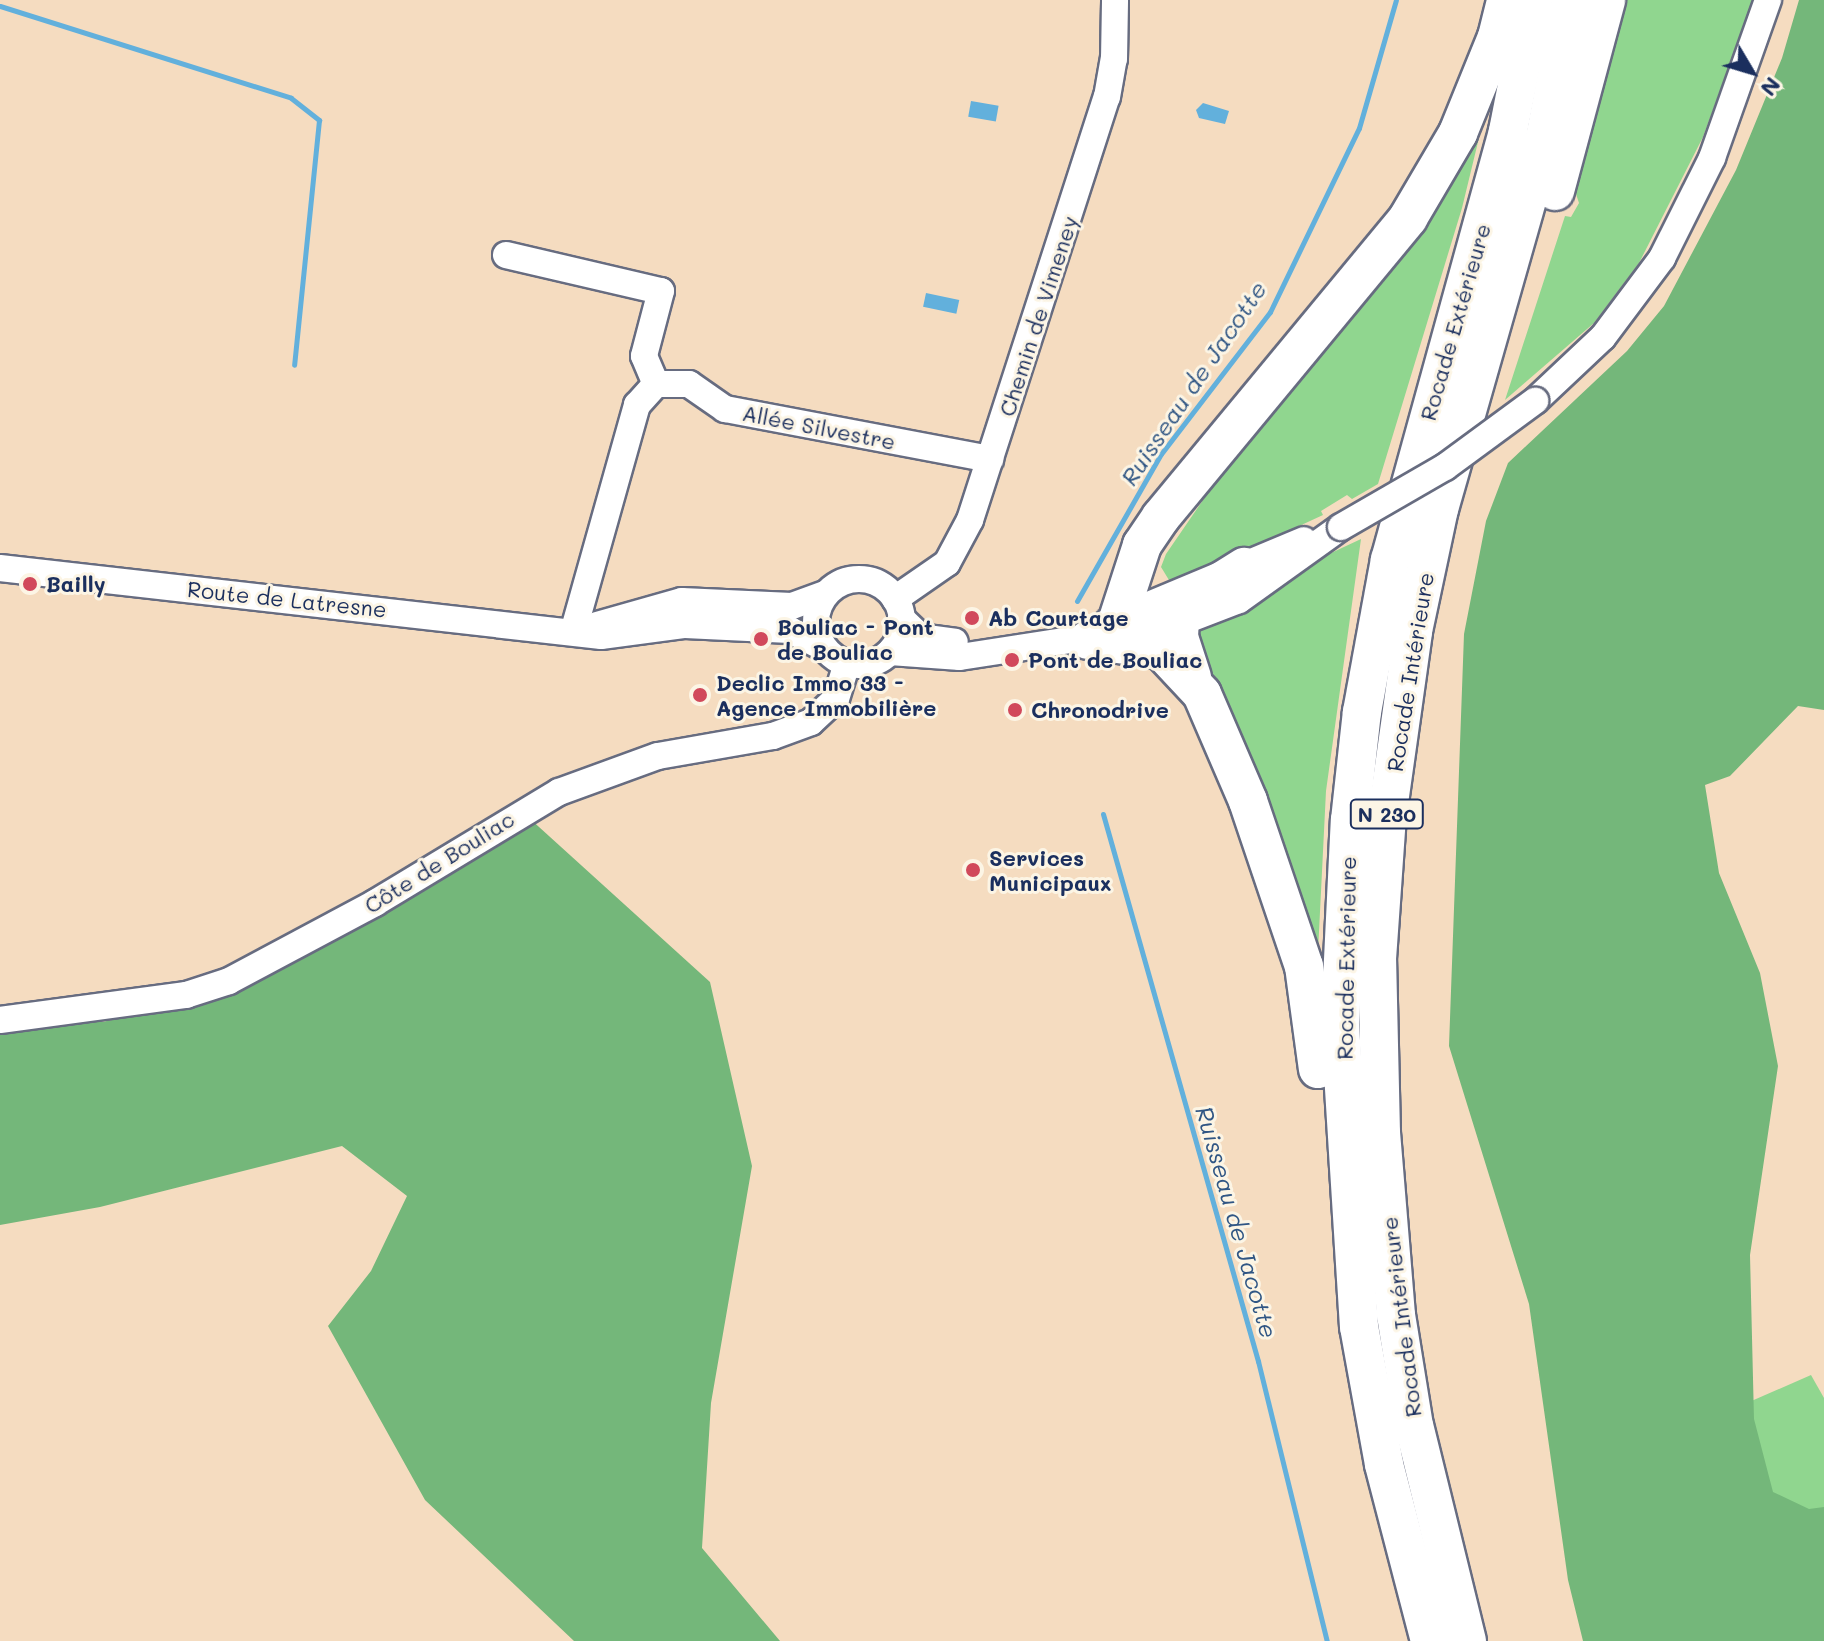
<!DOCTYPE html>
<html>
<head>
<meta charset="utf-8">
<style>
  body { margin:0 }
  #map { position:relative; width:1824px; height:1641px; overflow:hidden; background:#f5dcc0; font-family:Mali,sans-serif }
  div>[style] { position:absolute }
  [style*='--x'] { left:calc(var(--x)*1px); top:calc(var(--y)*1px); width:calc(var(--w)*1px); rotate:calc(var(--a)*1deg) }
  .green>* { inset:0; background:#90d68f }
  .forest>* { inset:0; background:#74b77a }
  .water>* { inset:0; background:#62b0dc; transform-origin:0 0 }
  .stream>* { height:5px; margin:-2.5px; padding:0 2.5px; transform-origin:2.5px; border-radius:2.5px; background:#62b0dc }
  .roads { filter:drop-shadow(2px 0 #676c80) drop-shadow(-2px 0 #676c80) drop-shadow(0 2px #676c80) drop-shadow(0 -2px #676c80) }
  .minor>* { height:26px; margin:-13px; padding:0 13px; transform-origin:13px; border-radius:13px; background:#fff }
  .minor>.ring { margin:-13px; padding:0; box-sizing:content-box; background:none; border:26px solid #fff; border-radius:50% }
  .highway>* { height:38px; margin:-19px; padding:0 19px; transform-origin:19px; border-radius:19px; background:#fff }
  .bridges { filter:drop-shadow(2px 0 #676c80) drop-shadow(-2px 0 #676c80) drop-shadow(0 2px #676c80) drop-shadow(0 -2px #676c80) }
  .minor-bridge>* { height:26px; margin:-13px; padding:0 13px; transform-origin:13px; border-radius:13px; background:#fff }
  .dots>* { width:22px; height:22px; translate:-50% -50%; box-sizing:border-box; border:4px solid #fcf5e5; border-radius:50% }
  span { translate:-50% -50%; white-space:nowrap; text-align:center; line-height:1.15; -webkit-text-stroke:6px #fcf5e5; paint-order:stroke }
  .shield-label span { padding:2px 6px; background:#fcf5e5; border:2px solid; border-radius:6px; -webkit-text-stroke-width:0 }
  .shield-label { font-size:20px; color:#1b2f5e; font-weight:700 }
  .street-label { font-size:22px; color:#1b2f5e }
  .poi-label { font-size:22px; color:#1b2f5e; font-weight:700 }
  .left { translate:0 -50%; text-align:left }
  .water-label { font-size:24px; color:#305684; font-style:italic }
  .north { position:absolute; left:1712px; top:32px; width:80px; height:80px; -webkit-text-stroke:6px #fcf5e5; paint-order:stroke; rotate:128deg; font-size:22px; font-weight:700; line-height:32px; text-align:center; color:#1b2f5e }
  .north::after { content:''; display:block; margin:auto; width:28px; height:36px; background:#1b2f5e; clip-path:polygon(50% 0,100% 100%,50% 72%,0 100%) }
</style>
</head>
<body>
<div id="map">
  <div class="green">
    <i style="clip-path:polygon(1622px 0,1753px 0,1703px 137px,1639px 263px,1594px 323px,1505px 400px,1565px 216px,1571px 217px,1579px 203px,1574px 188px)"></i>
    <i style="clip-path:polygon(1494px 76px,1462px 208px,1378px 484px,1352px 499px,1347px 495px,1321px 511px,1323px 515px,1172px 585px,1161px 567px,1166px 554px)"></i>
    <i style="clip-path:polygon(1361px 539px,1326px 791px,1318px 952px,1190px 633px,1257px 604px,1314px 561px)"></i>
    <i style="clip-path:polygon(1811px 1375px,1824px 1398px,1824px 1641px,1676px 1434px)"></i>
  </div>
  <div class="forest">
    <i style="clip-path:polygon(1799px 0,1824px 0,1824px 710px,1798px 706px,1730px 776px,1705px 785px,1719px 873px,1760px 973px,1778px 1066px,1750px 1255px,1754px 1419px,1773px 1492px,1809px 1509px,1824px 1507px,1824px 1641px,1583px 1641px,1568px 1580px,1529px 1304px,1449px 1046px,1464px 634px,1486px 521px,1508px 463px,1627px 351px,1664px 306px,1736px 170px,1782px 58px)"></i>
    <i style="clip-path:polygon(528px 817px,710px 982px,752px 1166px,711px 1403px,702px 1548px,780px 1641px,574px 1641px,425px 1500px,328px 1326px,371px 1271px,407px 1196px,342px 1146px,100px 1207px,0 1225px,0 1009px,102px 1022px,195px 1003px)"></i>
  </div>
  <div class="water">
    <i style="left:971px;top:101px;width:28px;height:16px;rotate:10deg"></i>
    <i style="clip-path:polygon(1203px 103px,1229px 111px,1225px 124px,1199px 118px,1196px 110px)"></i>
    <i style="left:926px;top:293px;width:34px;height:14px;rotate:12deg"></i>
  </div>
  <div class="stream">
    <i style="--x:0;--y:6;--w:305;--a:17.5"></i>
    <i style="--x:291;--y:98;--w:36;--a:38"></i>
    <i style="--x:319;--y:120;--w:246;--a:95.8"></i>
    <i style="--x:1077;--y:601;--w:169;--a:-60.3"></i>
    <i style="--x:1161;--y:454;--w:179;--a:-52.5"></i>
    <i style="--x:1270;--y:312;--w:204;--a:-64.2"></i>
    <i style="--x:1359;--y:128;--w:133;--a:-73.9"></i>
    <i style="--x:1103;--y:814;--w:569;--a:74.18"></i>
    <i style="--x:1258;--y:1361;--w:288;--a:76.2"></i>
  </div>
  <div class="roads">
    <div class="minor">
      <i style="--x:506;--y:255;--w:159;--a:13.1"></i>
      <i style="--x:661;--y:291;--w:67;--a:104.7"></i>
      <i style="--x:644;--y:356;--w:30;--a:67"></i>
      <i style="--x:1535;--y:401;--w:93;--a:-43.3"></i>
      <i style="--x:1603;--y:337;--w:99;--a:-53.2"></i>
      <i style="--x:1662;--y:258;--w:112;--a:-63.4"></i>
      <i style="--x:1712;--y:158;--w:168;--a:-70.5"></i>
      <i style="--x:0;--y:568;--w:605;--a:6.46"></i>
      <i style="--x:601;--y:636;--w:85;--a:-7.5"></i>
      <i style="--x:685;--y:625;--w:105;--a:2.7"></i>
      <i style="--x:790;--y:630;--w:38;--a:28"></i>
      <i class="ring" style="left:816px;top:579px;width:60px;height:60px"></i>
      <i style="--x:895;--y:599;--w:63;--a:-34.7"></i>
      <i style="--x:947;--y:563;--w:49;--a:-61.9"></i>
      <i style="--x:970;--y:520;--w:445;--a:-72.1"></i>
      <i style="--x:1107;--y:97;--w:39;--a:-80"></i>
      <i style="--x:1114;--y:59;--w:59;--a:-89"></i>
      <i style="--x:901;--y:618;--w:28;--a:44"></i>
      <i style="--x:921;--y:637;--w:34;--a:8"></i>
      <i style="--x:1108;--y:622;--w:212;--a:-22.7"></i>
      <i style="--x:597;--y:625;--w:88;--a:-15.8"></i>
      <i style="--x:682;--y:601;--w:110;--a:2.6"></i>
      <i style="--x:792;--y:606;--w:35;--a:-20"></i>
      <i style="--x:574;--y:629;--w:233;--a:-74.3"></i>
      <i style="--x:637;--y:405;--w:28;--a:-48"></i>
      <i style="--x:656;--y:384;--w:33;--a:0"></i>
      <i style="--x:689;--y:384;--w:44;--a:34.8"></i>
      <i style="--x:725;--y:409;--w:270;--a:10.7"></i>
      <i style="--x:890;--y:652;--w:70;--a:4.1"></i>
      <i style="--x:960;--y:657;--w:222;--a:-8.8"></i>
      <i style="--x:1179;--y:623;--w:64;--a:-21"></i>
      <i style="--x:1239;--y:600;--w:125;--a:-35.6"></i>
      <i style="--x:0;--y:1020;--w:188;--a:-7.7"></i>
      <i style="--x:186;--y:995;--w:45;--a:-18"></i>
      <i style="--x:229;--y:981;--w:166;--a:-28.1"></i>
      <i style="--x:375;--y:903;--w:215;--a:-31.1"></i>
      <i style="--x:559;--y:792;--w:105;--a:-20"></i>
      <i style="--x:658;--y:756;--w:117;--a:-9.9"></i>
      <i style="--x:773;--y:736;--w:40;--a:-20.2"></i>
      <i style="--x:811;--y:722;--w:34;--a:-43"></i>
      <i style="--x:836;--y:699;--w:38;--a:-73"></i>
    </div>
    <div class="highway">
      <i style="--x:1555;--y:191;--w:198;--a:-75"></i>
      <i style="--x:1118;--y:619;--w:78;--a:-72"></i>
      <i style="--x:1142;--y:545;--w:34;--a:-56"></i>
      <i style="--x:1161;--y:517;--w:388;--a:-50.4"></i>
      <i style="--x:1408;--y:218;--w:99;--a:-59.5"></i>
      <i style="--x:1458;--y:133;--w:104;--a:-67.9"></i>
      <i style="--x:1497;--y:37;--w:38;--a:-76"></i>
      <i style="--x:1088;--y:640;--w:74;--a:7.8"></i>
      <i style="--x:1161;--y:650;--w:60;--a:47"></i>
      <i style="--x:1202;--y:694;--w:116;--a:66.7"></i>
      <i style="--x:1248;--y:801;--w:174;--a:71.3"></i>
      <i style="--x:1304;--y:966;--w:104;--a:82.3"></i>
      <i style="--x:1192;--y:677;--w:42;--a:-108"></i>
      <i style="--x:1179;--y:637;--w:21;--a:-87"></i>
      <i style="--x:1180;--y:616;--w:25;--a:-50"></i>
      <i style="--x:1196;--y:597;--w:57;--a:-32"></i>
      <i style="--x:1430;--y:1641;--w:183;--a:-104.6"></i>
      <i style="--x:1384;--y:1464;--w:139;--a:-100.3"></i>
      <i style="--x:1359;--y:1327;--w:307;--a:-93.6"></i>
      <i style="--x:1340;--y:1021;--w:201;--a:-87.2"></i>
      <i style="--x:1350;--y:820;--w:109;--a:-83.7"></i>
      <i style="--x:1362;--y:712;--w:155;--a:-79.6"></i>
      <i style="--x:1390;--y:560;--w:445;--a:-74.6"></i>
      <i style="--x:1508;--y:131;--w:134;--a:-78.8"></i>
      <i style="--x:1467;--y:1641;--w:221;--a:-103.8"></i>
      <i style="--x:1414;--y:1426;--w:112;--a:-99.2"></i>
      <i style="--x:1396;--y:1315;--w:183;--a:-94.7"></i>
      <i style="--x:1381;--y:1133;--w:174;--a:-91.3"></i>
      <i style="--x:1377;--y:959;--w:142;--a:-86"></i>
      <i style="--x:1387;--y:817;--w:188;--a:-82"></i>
      <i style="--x:1413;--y:631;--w:125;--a:-78"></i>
      <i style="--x:1439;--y:509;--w:386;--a:-74.1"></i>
      <i style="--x:1545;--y:138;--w:140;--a:-79.3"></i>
    </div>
  </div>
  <div class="bridges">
    <div class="minor-bridge">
      <i style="--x:1341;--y:527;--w:120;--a:-30"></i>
      <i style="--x:1445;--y:467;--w:112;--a:-36.3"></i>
    </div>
  </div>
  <div class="dots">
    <i style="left:30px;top:584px;background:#d1495b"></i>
    <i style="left:972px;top:618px;background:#d1495b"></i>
    <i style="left:761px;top:639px;background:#d1495b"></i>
    <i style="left:1012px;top:660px;background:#d1495b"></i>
    <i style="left:700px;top:695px;background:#d1495b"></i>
    <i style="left:1015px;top:710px;background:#d1495b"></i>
    <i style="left:973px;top:870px;background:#d1495b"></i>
  </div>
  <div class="shield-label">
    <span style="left:1387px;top:814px">N 230</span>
  </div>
  <div class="street-label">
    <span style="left:1038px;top:316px;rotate:-72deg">Chemin de Vimeney</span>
    <span style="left:1455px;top:322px;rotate:-74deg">Rocade Extérieure</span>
    <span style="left:819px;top:427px;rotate:11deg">Allée Silvestre</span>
    <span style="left:287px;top:599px;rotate:6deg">Route de Latresne</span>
    <span style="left:1410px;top:672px;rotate:-81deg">Rocade Intérieure</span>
    <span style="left:439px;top:862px;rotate:-32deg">Côte de Bouliac</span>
    <span style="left:1346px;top:958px;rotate:-89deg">Rocade Extérieure</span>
    <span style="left:1401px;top:1317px;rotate:-97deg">Rocade Intérieure</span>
  </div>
  <div class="poi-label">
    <span class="left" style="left:46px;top:584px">Bailly</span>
    <span class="left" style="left:988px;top:618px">Ab Courtage</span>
    <span class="left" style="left:777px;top:639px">Bouliac - Pont<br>de Bouliac</span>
    <span class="left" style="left:1028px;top:660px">Pont de Bouliac</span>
    <span class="left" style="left:716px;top:695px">Declic Immo 33 -<br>Agence Immobilière</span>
    <span class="left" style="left:1031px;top:710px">Chronodrive</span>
    <span class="left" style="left:989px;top:870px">Services<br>Municipaux</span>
  </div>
  <div class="water-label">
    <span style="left:1193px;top:383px;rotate:-56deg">Ruisseau de Jacotte</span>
    <span style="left:1237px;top:1222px;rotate:74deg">Ruisseau de Jacotte</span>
  </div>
  <div class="north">N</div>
</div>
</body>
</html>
